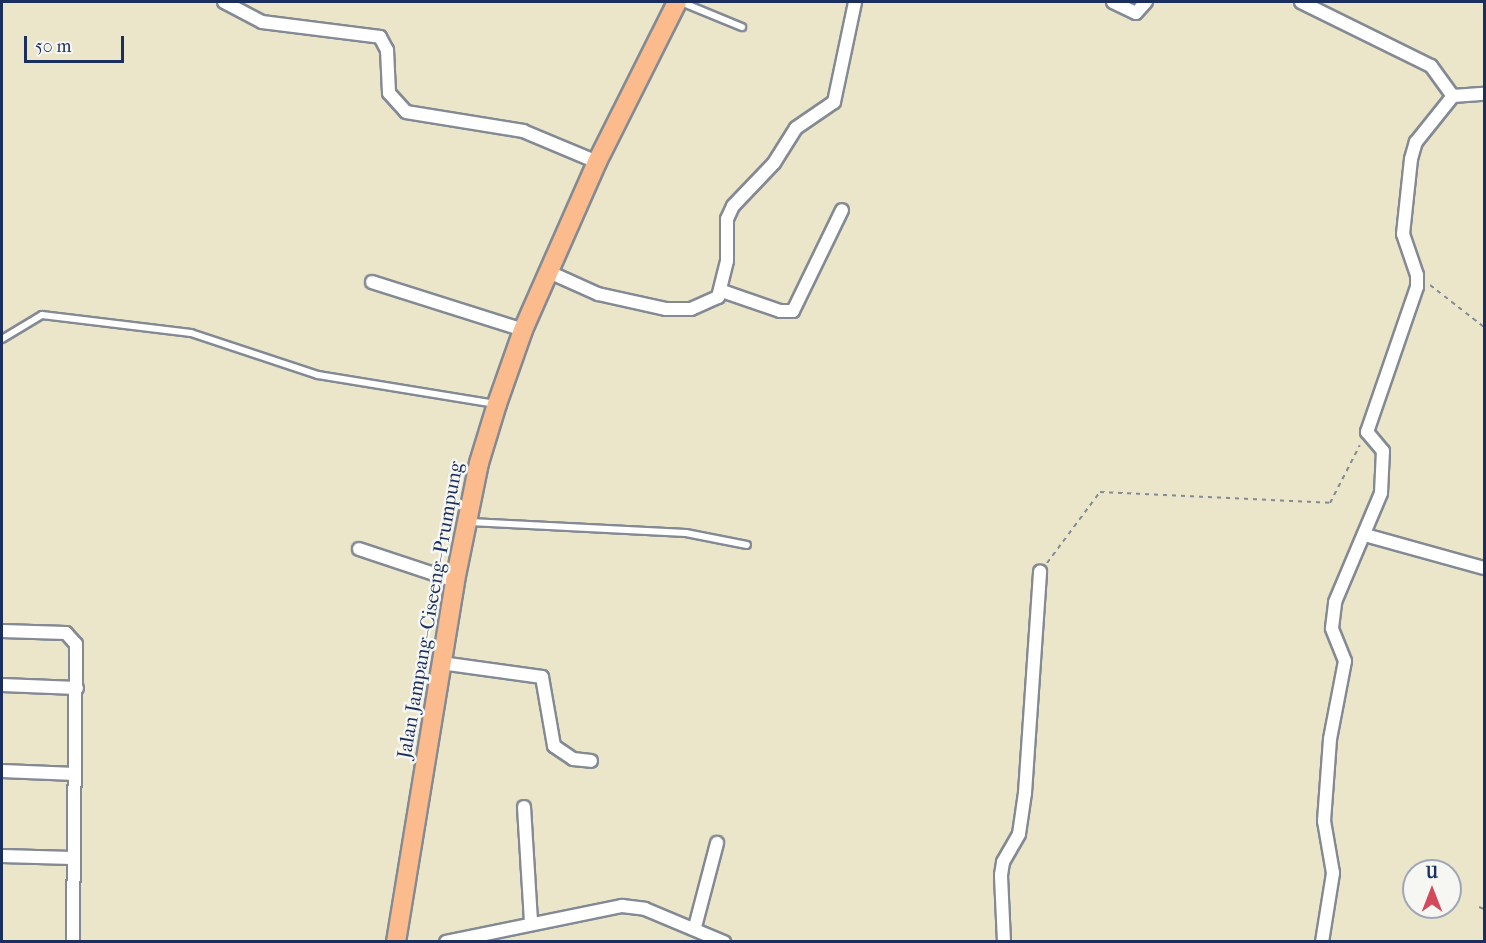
<!DOCTYPE html>
<html>
<head>
<meta charset="utf-8">
<style>
  body { margin:0 }
  #map { position:relative; width:1486px; height:943px; overflow:hidden; background:#ebe6ca; font-family:"IM FELL French Canon",serif }
  div>[style] { position:absolute }
  [style*='--x'] { left:calc(var(--x)*1px); top:calc(var(--y)*1px); width:calc(var(--w)*1px); rotate:calc(var(--a)*1deg) }
  .path>* { height:2px; margin-top:-1px; transform-origin:0; background:repeating-linear-gradient(90deg,#838a94 0 4.5px,transparent 0 9px) }
  .roads { filter:drop-shadow(2px 0 #838a94) drop-shadow(-2px 0 #838a94) drop-shadow(0 2px #838a94) drop-shadow(0 -2px #838a94) }
  .service>* { height:6px; margin:-3px; padding:0 3px; transform-origin:3px; border-radius:3px; background:#fff }
  .minor>* { height:12px; margin:-6px; padding:0 6px; transform-origin:6px; border-radius:6px; background:#fff }
  .primary>* { height:18px; margin:-9px; padding:0 9px; transform-origin:9px; border-radius:9px; background:#fbbb8c }
  span { translate:-50% -50%; white-space:nowrap; text-align:center; line-height:1.15; -webkit-text-stroke:5px #f6f6f2; paint-order:stroke }
  .street-label { font-size:20px; color:#1b2f5e }
  .frame { position:absolute; inset:0; border:3px solid #1b2f5e; pointer-events:none }
  .north { position:absolute; left:1402px; top:859px; width:60px; height:60px; box-sizing:border-box; background:#f6f6f2; border:2px solid #9ea6b7; border-radius:50%; rotate:0deg; font-size:16px; font-weight:700; line-height:24px; text-align:center; color:#1b2f5e }
  .north::after { content:''; display:block; margin:auto; width:21px; height:27px; background:#d1495b; clip-path:polygon(50% 0,100% 100%,50% 72%,0 100%) }
  .scale { position:absolute; left:24px; top:36px; width:100px; height:27px; box-sizing:border-box; border:3px solid #1b2f5e; border-top:0; padding-left:8px; font-size:18px; line-height:21px; white-space:nowrap; color:#1b2f5e; -webkit-text-stroke:4px #f6f6f2; paint-order:stroke }
</style>
</head>
<body>
<div id="map">
  <div class="path">
    <i style="--x:1430;--y:285;--w:68;--a:37.9"></i>
    <i style="--x:1047;--y:563;--w:89;--a:-53.3"></i>
    <i style="--x:1100;--y:492;--w:230;--a:2.7"></i>
    <i style="--x:1330;--y:503;--w:65;--a:-62.7"></i>
    <i style="--x:1479;--y:907;--w:5;--a:22"></i>
  </div>
  <div class="roads">
    <div class="service">
      <i style="--x:681;--y:2;--w:66;--a:22.3"></i>
      <i style="--x:2;--y:339;--w:47;--a:-31"></i>
      <i style="--x:42;--y:315;--w:150;--a:6.9"></i>
      <i style="--x:191;--y:333;--w:134;--a:18.3"></i>
      <i style="--x:318;--y:375;--w:180;--a:9.3"></i>
      <i style="--x:470;--y:522;--w:216;--a:2.9"></i>
      <i style="--x:686;--y:533;--w:62;--a:11.1"></i>
    </div>
    <div class="minor">
      <i style="--x:224;--y:2;--w:43;--a:27.8"></i>
      <i style="--x:262;--y:22;--w:119;--a:7.2"></i>
      <i style="--x:380;--y:37;--w:15;--a:62"></i>
      <i style="--x:387;--y:50;--w:43;--a:87.3"></i>
      <i style="--x:389;--y:93;--w:25;--a:48"></i>
      <i style="--x:406;--y:112;--w:119;--a:9.2"></i>
      <i style="--x:523;--y:131;--w:80;--a:22.7"></i>
      <i style="--x:1113;--y:2;--w:25;--a:26"></i>
      <i style="--x:1136;--y:13;--w:15;--a:-48"></i>
      <i style="--x:1301;--y:2;--w:145;--a:26.2"></i>
      <i style="--x:1431;--y:66;--w:37;--a:54"></i>
      <i style="--x:1453;--y:96;--w:31;--a:-4"></i>
      <i style="--x:549;--y:272;--w:54;--a:24.2"></i>
      <i style="--x:598;--y:294;--w:70;--a:12.4"></i>
      <i style="--x:666;--y:309;--w:25;--a:0"></i>
      <i style="--x:691;--y:309;--w:30;--a:-24"></i>
      <i style="--x:718;--y:297;--w:37;--a:-76"></i>
      <i style="--x:727;--y:261;--w:42;--a:-90"></i>
      <i style="--x:727;--y:219;--w:14;--a:-65"></i>
      <i style="--x:733;--y:206;--w:59;--a:-46.4"></i>
      <i style="--x:774;--y:163;--w:41;--a:-57.8"></i>
      <i style="--x:796;--y:128;--w:46;--a:-34.4"></i>
      <i style="--x:834;--y:102;--w:102;--a:-78.1"></i>
      <i style="--x:372;--y:282;--w:158;--a:17.6"></i>
      <i style="--x:722;--y:291;--w:61;--a:19"></i>
      <i style="--x:780;--y:311;--w:13;--a:0"></i>
      <i style="--x:793;--y:311;--w:112;--a:-64.1"></i>
      <i style="--x:1365;--y:535;--w:123;--a:15.5"></i>
      <i style="--x:359;--y:549;--w:101;--a:18.4"></i>
      <i style="--x:2;--y:631;--w:64;--a:1.8"></i>
      <i style="--x:66;--y:633;--w:15;--a:48"></i>
      <i style="--x:76;--y:644;--w:298;--a:90.6"></i>
      <i style="--x:441;--y:663;--w:102;--a:7.9"></i>
      <i style="--x:542;--y:677;--w:70;--a:80.1"></i>
      <i style="--x:554;--y:746;--w:23;--a:34"></i>
      <i style="--x:573;--y:759;--w:18;--a:6"></i>
      <i style="--x:2;--y:685;--w:75;--a:2.3"></i>
      <i style="--x:2;--y:771;--w:73;--a:2.4"></i>
      <i style="--x:524;--y:807;--w:116;--a:86.5"></i>
      <i style="--x:2;--y:856;--w:70;--a:1.6"></i>
      <i style="--x:695;--y:927;--w:87;--a:-75.3"></i>
      <i style="--x:446;--y:942;--w:180;--a:-11.6"></i>
      <i style="--x:622;--y:906;--w:23;--a:7"></i>
      <i style="--x:645;--y:909;--w:86;--a:22.7"></i>
      <i style="--x:1004;--y:942;--w:67;--a:-92.6"></i>
      <i style="--x:1001;--y:875;--w:13;--a:-81"></i>
      <i style="--x:1003;--y:862;--w:32;--a:-60"></i>
      <i style="--x:1019;--y:834;--w:41;--a:-81.7"></i>
      <i style="--x:1025;--y:793;--w:222;--a:-86.1"></i>
      <i style="--x:1322;--y:942;--w:70;--a:-80.9"></i>
      <i style="--x:1333;--y:873;--w:53;--a:-99.8"></i>
      <i style="--x:1324;--y:821;--w:82;--a:-85.8"></i>
      <i style="--x:1330;--y:739;--w:79;--a:-79.1"></i>
      <i style="--x:1345;--y:661;--w:35;--a:-112"></i>
      <i style="--x:1332;--y:628;--w:26;--a:-83"></i>
      <i style="--x:1335;--y:602;--w:118;--a:-67.1"></i>
      <i style="--x:1381;--y:493;--w:42;--a:-87.3"></i>
      <i style="--x:1383;--y:451;--w:25;--a:-130"></i>
      <i style="--x:1367;--y:432;--w:153;--a:-71"></i>
      <i style="--x:1417;--y:287;--w:12;--a:-90"></i>
      <i style="--x:1417;--y:275;--w:43;--a:-108.9"></i>
      <i style="--x:1403;--y:234;--w:75;--a:-83.9"></i>
      <i style="--x:1411;--y:159;--w:18;--a:-74"></i>
      <i style="--x:1416;--y:142;--w:59;--a:-51.2"></i>
    </div>
    <div class="primary">
      <i style="--x:396;--y:942;--w:366;--a:-80.7"></i>
      <i style="--x:455;--y:581;--w:120;--a:-78.5"></i>
      <i style="--x:479;--y:463;--w:62;--a:-73"></i>
      <i style="--x:497;--y:404;--w:78;--a:-70.6"></i>
      <i style="--x:523;--y:330;--w:184;--a:-66.2"></i>
      <i style="--x:597;--y:162;--w:179;--a:-63.4"></i>
    </div>
  </div>
  <div class="street-label">
    <span style="left:430px;top:610px;rotate:-80deg">Jalan Jampang–Ciseeng–Prumpung</span>
  </div>
  <div class="frame"></div>
  <div class="north">U</div>
  <div class="scale">50 m</div>
</div>
</body>
</html>
